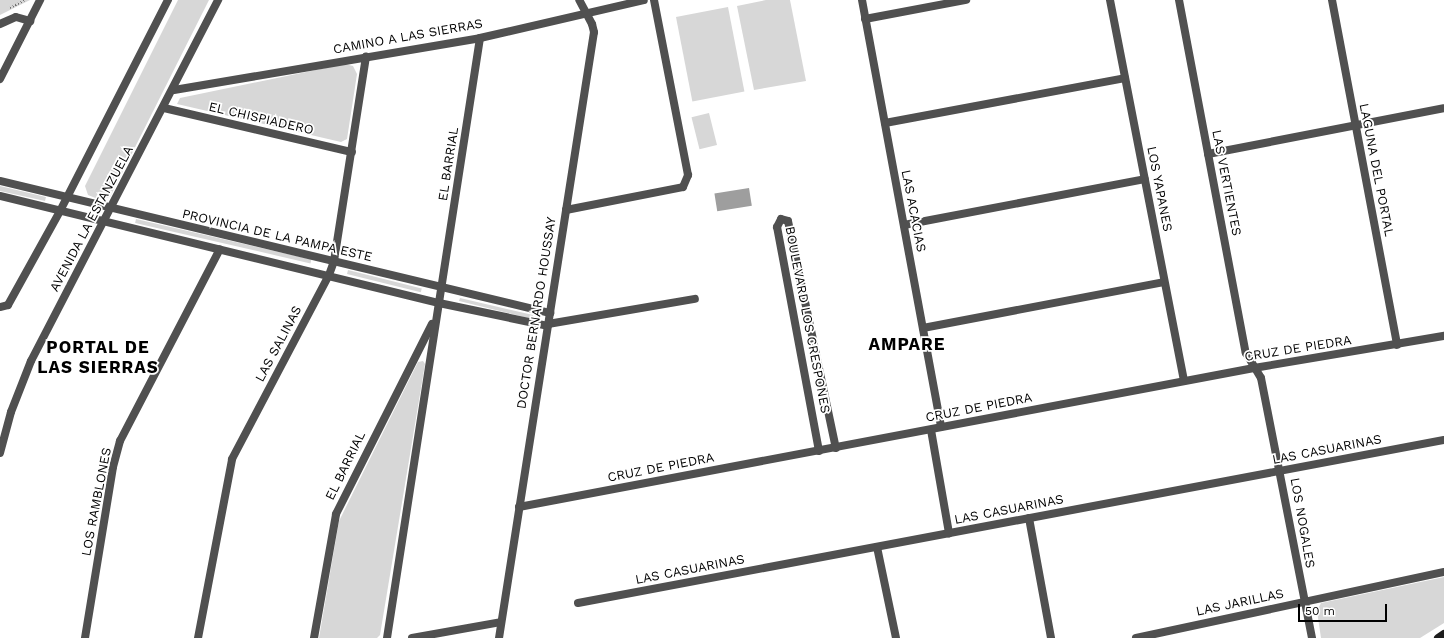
<!DOCTYPE html>
<html>
<head>
<meta charset="utf-8">
<style>
  body { margin:0 }
  #map { position:relative; width:1444px; height:638px; overflow:hidden; background:#fff; font-family:"Work Sans",sans-serif }
  div>[style] { position:absolute }
  [style*='--x'] { left:calc(var(--x)*1px); top:calc(var(--y)*1px); width:calc(var(--w)*1px); rotate:calc(var(--a)*1deg) }
  .green>* { inset:0; background:#d7d7d7; transform-origin:0 0 }
  .water>* { inset:0; background:#9e9e9e; transform-origin:0 0 }
  .path>* { height:2px; margin-top:-1px; transform-origin:0; background:repeating-linear-gradient(90deg,#727272 0 1px,transparent 0 3px) }
  .minor>* { height:8px; margin:-4px; padding:0 4px; transform-origin:4px; border-radius:4px; background:#505050 }
  .tertiary>* { height:8px; margin:-4px; padding:0 4px; transform-origin:4px; border-radius:4px; background:#505050 }
  .secondary>* { height:8px; margin:-4px; padding:0 4px; transform-origin:4px; border-radius:4px; background:#1d1d1d }
  span { translate:-50% -50%; white-space:nowrap; text-align:center; line-height:1.15; -webkit-text-stroke:3.5px #fff; paint-order:stroke }
  .street-label { font-size:13px; color:#000 }
  .district-label { font-size:17px; color:#000; font-weight:700; letter-spacing:1px }
  .scale { position:absolute; left:1298px; top:604px; width:89px; height:18px; box-sizing:border-box; border:2px solid #000; border-top:0; padding-left:5px; font-size:12px; line-height:14px; white-space:nowrap; color:#000; -webkit-text-stroke:3px #fff; paint-order:stroke }
</style>
</head>
<body>
<div id="map">
  <div class="green">
    <i style="clip-path:polygon(0 0,30px 0,0 15px)"></i>
    <i style="clip-path:polygon(178px 0,209px 0,110px 197px,98px 199px,88px 195px,85px 186px)"></i>
    <i style="clip-path:polygon(766px 0,790px 0,806px 81px,754px 90px,737px 6px)"></i>
    <i style="left:728px;top:7px;width:86px;height:53px;rotate:79deg"></i>
    <i style="clip-path:polygon(345px 64px,353px 66px,357px 74px,347px 139px,341px 142px,177px 104px,180px 98px)"></i>
    <i style="left:709px;top:113px;width:33px;height:18px;rotate:76deg"></i>
    <i style="clip-path:polygon(0 186px,46px 197px,45px 201px,0 191px)"></i>
    <i style="left:136px;top:219px;width:180px;height:4px;rotate:13deg"></i>
    <i style="left:348px;top:270px;width:76px;height:4px;rotate:14deg"></i>
    <i style="clip-path:polygon(460px 298px,533px 315px,532px 319px,459px 301px)"></i>
    <i style="clip-path:polygon(423px 361px,425px 364px,380px 635px,377px 638px,319px 638px,339px 521px,418px 362px)"></i>
    <i style="clip-path:polygon(1444px 577px,1444px 623px,1420px 638px,1321px 638px,1317px 611px,1321px 603px)"></i>
  </div>
  <div class="water">
    <i style="left:749px;top:188px;width:18px;height:35px;rotate:81deg"></i>
  </div>
  <div class="path">
    <i style="--x:10;--y:8;--w:17;--a:-28"></i>
  </div>
  <div class="minor">
    <i style="--x:862;--y:0;--w:434;--a:79.5"></i>
    <i style="--x:1110;--y:0;--w:388;--a:79"></i>
    <i style="--x:1179;--y:0;--w:359;--a:79.3"></i>
    <i style="--x:1246;--y:353;--w:29;--a:59"></i>
    <i style="--x:1261;--y:378;--w:265;--a:78.9"></i>
    <i style="--x:1332;--y:0;--w:351;--a:79.3"></i>
    <i style="--x:865;--y:19;--w:103;--a:-10.7"></i>
    <i style="--x:0;--y:24;--w:17;--a:-24"></i>
    <i style="--x:16;--y:17;--w:15;--a:16"></i>
    <i style="--x:0;--y:79;--w:89;--a:-63.1"></i>
    <i style="--x:174;--y:90;--w:310;--a:-9.6"></i>
    <i style="--x:480;--y:38;--w:168;--a:-13"></i>
    <i style="--x:164;--y:108;--w:193;--a:13.2"></i>
    <i style="--x:885;--y:123;--w:244;--a:-10.6"></i>
    <i style="--x:1208;--y:154;--w:240;--a:-11"></i>
    <i style="--x:566;--y:210;--w:119;--a:-11.1"></i>
    <i style="--x:683;--y:187;--w:13;--a:-67"></i>
    <i style="--x:688;--y:175;--w:178;--a:-101"></i>
    <i style="--x:904;--y:225;--w:245;--a:-10.8"></i>
    <i style="--x:0;--y:307;--w:8;--a:-14"></i>
    <i style="--x:8;--y:305;--w:107;--a:-61"></i>
    <i style="--x:548;--y:324;--w:149;--a:-9.7"></i>
    <i style="--x:923;--y:328;--w:245;--a:-10.8"></i>
    <i style="--x:931;--y:430;--w:105;--a:80.1"></i>
    <i style="--x:819;--y:451;--w:228;--a:-100.6"></i>
    <i style="--x:777;--y:227;--w:9;--a:-63"></i>
    <i style="--x:781;--y:219;--w:7;--a:16"></i>
    <i style="--x:788;--y:221;--w:232;--a:78.1"></i>
    <i style="--x:519;--y:507;--w:748;--a:-10.71"></i>
    <i style="--x:1254;--y:368;--w:193;--a:-9.6"></i>
    <i style="--x:1029;--y:518;--w:122;--a:79.6"></i>
    <i style="--x:877;--y:547;--w:93;--a:78.2"></i>
    <i style="--x:578;--y:603;--w:881;--a:-10.66"></i>
    <i style="--x:85;--y:638;--w:173;--a:-80.7"></i>
    <i style="--x:113;--y:467;--w:27;--a:-75"></i>
    <i style="--x:120;--y:441;--w:216;--a:-62.5"></i>
    <i style="--x:198;--y:638;--w:182;--a:-79.2"></i>
    <i style="--x:232;--y:459;--w:208;--a:-62.2"></i>
    <i style="--x:329;--y:275;--w:15;--a:-70"></i>
    <i style="--x:334;--y:261;--w:207;--a:-81.1"></i>
    <i style="--x:314;--y:638;--w:126;--a:-79.9"></i>
    <i style="--x:336;--y:514;--w:213;--a:-63.2"></i>
    <i style="--x:387;--y:638;--w:607;--a:-81.19"></i>
    <i style="--x:1136;--y:638;--w:315;--a:-12.1"></i>
  </div>
  <div class="tertiary">
    <i style="--x:0;--y:181;--w:566;--a:13.5"></i>
    <i style="--x:0;--y:196;--w:452;--a:13.7"></i>
    <i style="--x:439;--y:303;--w:111;--a:11.9"></i>
    <i style="--x:60;--y:211;--w:237;--a:-62.9"></i>
    <i style="--x:0;--y:453;--w:42;--a:-75"></i>
    <i style="--x:11;--y:412;--w:55;--a:-68.6"></i>
    <i style="--x:31;--y:361;--w:407;--a:-62.6"></i>
    <i style="--x:412;--y:638;--w:90;--a:-10.2"></i>
    <i style="--x:499;--y:638;--w:613;--a:-81.09"></i>
    <i style="--x:594;--y:32;--w:8;--a:-104"></i>
    <i style="--x:592;--y:24;--w:27;--a:-118"></i>
  </div>
  <div class="secondary">
    <i style="--x:1438;--y:638;--w:7;--a:-34"></i>
  </div>
  <div class="street-label">
    <span style="left:408px;top:37px;rotate:-10deg">CAMINO A LAS SIERRAS</span>
    <span style="left:261px;top:119px;rotate:13deg">EL CHISPIADERO</span>
    <span style="left:449px;top:164px;rotate:-81deg">EL BARRIAL</span>
    <span style="left:1376px;top:170px;rotate:79deg">LAGUNA DEL PORTAL</span>
    <span style="left:1226px;top:183px;rotate:79deg">LAS VERTIENTES</span>
    <span style="left:1159px;top:189px;rotate:79deg">LOS YAPANES</span>
    <span style="left:913px;top:211px;rotate:79deg">LAS ACACIAS</span>
    <span style="left:92px;top:219px;rotate:-62deg">AVENIDA LA ESTANZUELA</span>
    <span style="left:277px;top:236px;rotate:13deg">PROVINCIA DE LA PAMPA ESTE</span>
    <span style="left:537px;top:313px;rotate:-81deg">DOCTOR BERNARDO HOUSSAY</span>
    <span style="left:807px;top:320px;rotate:79deg">BOULEVARD LOS CRESPONES</span>
    <span style="left:279px;top:344px;rotate:-62deg">LAS SALINAS</span>
    <span style="left:1298px;top:349px;rotate:-9deg">CRUZ DE PIEDRA</span>
    <span style="left:979px;top:408px;rotate:-11deg">CRUZ DE PIEDRA</span>
    <span style="left:1327px;top:450px;rotate:-11deg">LAS CASUARINAS</span>
    <span style="left:346px;top:466px;rotate:-64deg">EL BARRIAL</span>
    <span style="left:661px;top:468px;rotate:-11deg">CRUZ DE PIEDRA</span>
    <span style="left:97px;top:502px;rotate:-79deg">LOS RAMBLONES</span>
    <span style="left:1009px;top:510px;rotate:-11deg">LAS CASUARINAS</span>
    <span style="left:1302px;top:523px;rotate:80deg">LOS NOGALES</span>
    <span style="left:690px;top:570px;rotate:-11deg">LAS CASUARINAS</span>
    <span style="left:1240px;top:603px;rotate:-12deg">LAS JARILLAS</span>
  </div>
  <div class="district-label">
    <span style="left:907px;top:345px">AMPARE</span>
    <span style="left:98px;top:358px">PORTAL DE<br>LAS SIERRAS</span>
  </div>
  <div class="scale">50 m</div>
</div>
</body>
</html>
